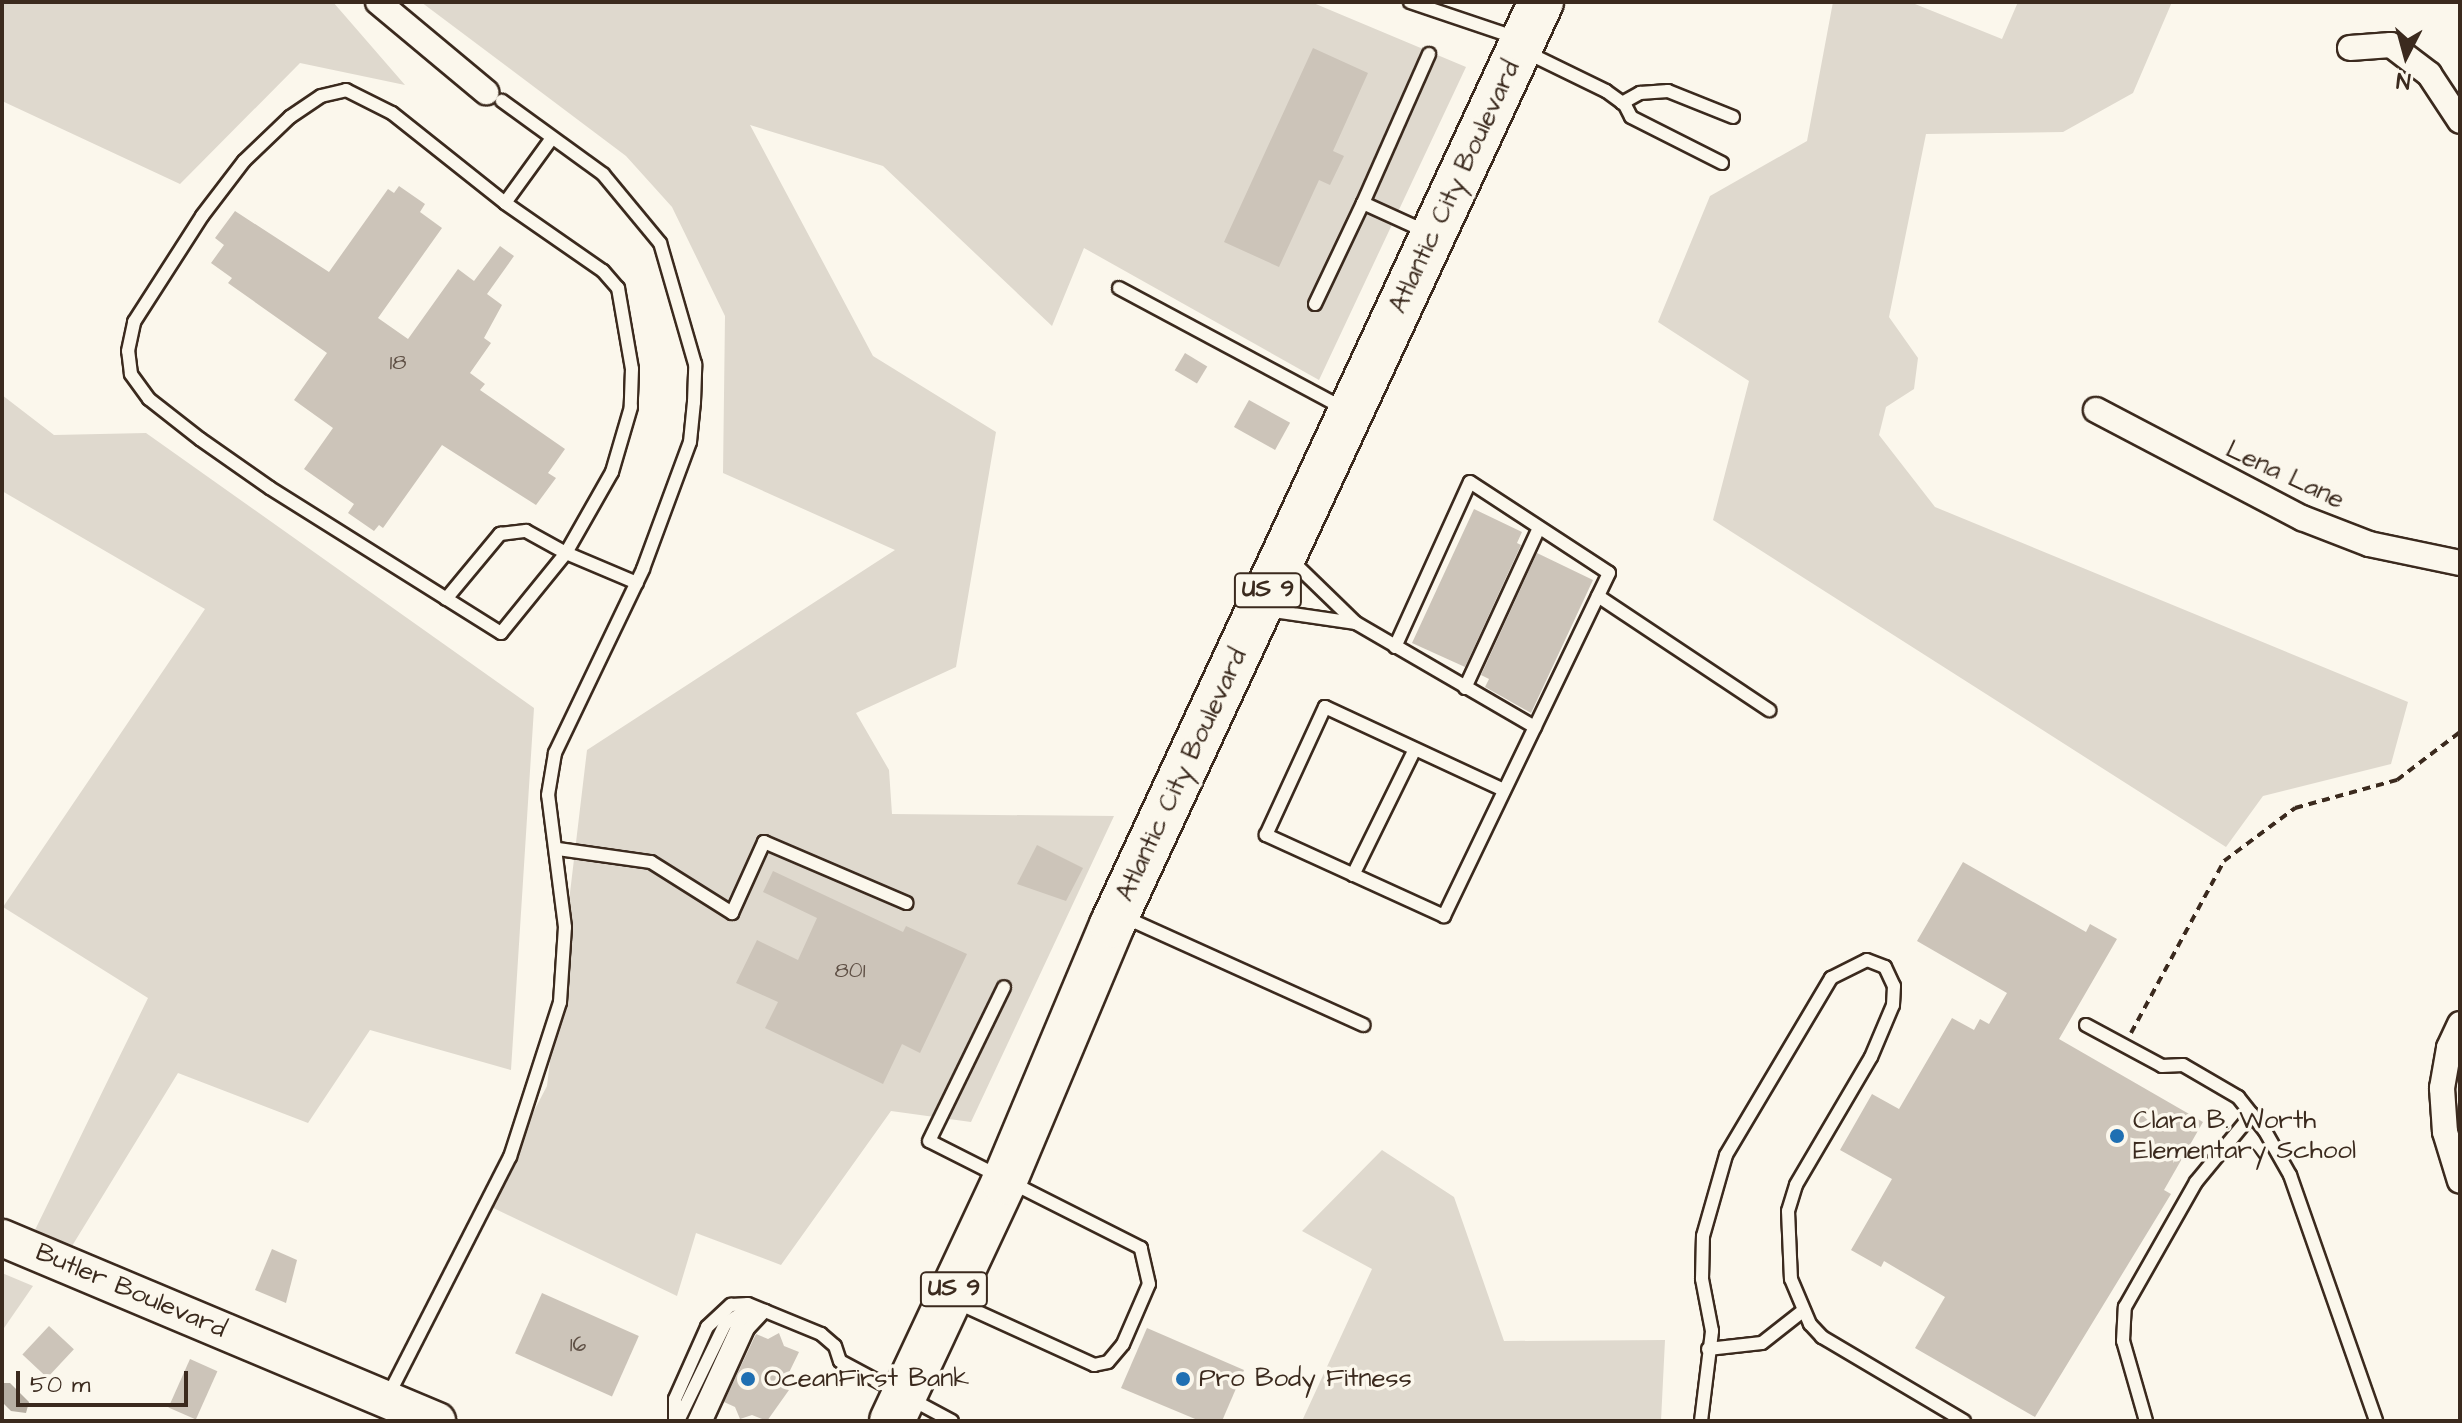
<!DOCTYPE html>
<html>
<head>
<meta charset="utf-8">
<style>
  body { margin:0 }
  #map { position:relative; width:2462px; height:1423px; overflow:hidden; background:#fbf7ec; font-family:"Architects Daughter",sans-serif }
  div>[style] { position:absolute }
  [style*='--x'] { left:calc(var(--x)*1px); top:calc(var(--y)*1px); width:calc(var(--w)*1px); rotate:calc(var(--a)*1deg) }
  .green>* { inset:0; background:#dfd9ce }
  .water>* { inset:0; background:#b6aea2 }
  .building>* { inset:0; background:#ccc4b9; transform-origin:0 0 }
  .path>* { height:4px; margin-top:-2px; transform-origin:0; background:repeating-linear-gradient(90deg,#3b2a1e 0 8px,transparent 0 14px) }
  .roads { filter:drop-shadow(2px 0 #3b2a1e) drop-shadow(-2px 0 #3b2a1e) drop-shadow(0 2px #3b2a1e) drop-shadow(0 -2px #3b2a1e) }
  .lane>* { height:12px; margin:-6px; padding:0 6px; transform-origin:6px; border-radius:6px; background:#fbf7ec }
  .street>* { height:24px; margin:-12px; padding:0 12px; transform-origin:12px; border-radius:12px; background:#fbf7ec }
  .secondary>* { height:36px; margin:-18px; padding:0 18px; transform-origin:18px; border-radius:18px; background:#fbf7ec }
  .highway>* { height:44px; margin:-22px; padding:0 22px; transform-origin:22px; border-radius:22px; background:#fbf7ec }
  .dots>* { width:22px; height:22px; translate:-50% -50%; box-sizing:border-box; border:4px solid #fbf7ec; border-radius:50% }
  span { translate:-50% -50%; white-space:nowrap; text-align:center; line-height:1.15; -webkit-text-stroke:7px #fbf7ec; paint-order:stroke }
  .number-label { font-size:22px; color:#5f5045 }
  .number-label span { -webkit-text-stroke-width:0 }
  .shield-label span { padding:2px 6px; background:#fbf7ec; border:2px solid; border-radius:6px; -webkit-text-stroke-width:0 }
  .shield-label { font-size:24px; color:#3b2a1e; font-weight:700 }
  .street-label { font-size:26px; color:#3b2a1e }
  .poi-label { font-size:26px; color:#3b2a1e }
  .left { translate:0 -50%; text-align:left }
  .frame { position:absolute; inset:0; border:4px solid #3b2a1e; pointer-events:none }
  .north { position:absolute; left:2366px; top:16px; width:80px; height:80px; -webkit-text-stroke:6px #fbf7ec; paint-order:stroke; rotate:186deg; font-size:22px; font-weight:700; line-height:32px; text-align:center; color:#3b2a1e }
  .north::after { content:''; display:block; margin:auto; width:28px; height:36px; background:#3b2a1e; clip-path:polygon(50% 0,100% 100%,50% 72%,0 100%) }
  .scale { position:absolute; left:16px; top:1371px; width:172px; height:36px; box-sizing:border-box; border:4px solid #3b2a1e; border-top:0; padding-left:10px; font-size:24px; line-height:28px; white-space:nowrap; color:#3b2a1e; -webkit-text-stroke:6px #fbf7ec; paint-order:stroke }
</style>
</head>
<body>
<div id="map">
  <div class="green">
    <i style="clip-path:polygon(2px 2px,333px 2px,405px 85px,300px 63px,180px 184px,2px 101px)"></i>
    <i style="clip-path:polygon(421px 2px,1311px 2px,1466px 67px,1319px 380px,1084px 248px,1052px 326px,883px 166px,750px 125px,873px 356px,996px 432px,956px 667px,856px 713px,889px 770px,892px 814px,1114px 816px,971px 1122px,891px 1111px,781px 1265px,696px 1233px,677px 1296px,485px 1204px,547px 1086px,587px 750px,895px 550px,723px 473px,725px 316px,672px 207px,626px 156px)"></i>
    <i style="clip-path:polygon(1833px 2px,1910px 2px,2002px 39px,2018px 2px,2172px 2px,2133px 93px,2063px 132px,1926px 134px,1889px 317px,1918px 358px,1914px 389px,1886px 407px,1879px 435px,1935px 507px,2408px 702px,2391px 764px,2263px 796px,2226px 847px,1713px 520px,1749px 381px,1658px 322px,1710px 196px,1807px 141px)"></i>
    <i style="clip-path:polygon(2px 395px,54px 435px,146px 433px,534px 708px,511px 1070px,370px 1030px,308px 1123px,178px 1073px,72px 1246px,35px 1230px,148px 998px,3px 907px,205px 609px,2px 491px)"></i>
    <i style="clip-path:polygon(1382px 1150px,1454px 1197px,1504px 1341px,1665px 1340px,1661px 1421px,1302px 1421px,1372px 1269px,1302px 1231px)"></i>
    <i style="clip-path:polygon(2px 1273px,33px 1286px,2px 1331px)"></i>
  </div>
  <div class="water">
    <i style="clip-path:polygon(2px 1383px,10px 1383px,29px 1402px,26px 1413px,11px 1411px,2px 1402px)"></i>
  </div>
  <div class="building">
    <i style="clip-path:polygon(1313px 48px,1368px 73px,1333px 151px,1344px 156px,1330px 185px,1319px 180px,1279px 267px,1224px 242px)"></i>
    <i style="clip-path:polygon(399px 186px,425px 204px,420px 212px,442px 228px,378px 318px,408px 339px,458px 269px,474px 281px,500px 246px,514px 256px,487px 294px,502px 305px,484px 338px,491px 343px,470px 373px,485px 384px,480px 390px,565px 449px,548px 473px,556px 478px,536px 505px,442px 445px,383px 528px,379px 525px,374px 531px,348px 513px,354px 504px,304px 469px,333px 428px,294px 400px,327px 353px,228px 283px,232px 278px,211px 263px,224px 245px,215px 238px,235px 211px,329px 272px,388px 189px,394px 193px)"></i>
    <i style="left:1185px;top:353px;width:26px;height:20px;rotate:31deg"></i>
    <i style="left:1249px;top:400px;width:47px;height:31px;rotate:29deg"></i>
    <i style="clip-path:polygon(1474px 509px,1522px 532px,1517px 543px,1521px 545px,1465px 667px,1412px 643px)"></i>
    <i style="clip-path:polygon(1537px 553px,1593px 580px,1531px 713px,1485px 687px,1489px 679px,1481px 675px)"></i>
    <i style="clip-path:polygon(1037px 845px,1083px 868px,1066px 901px,1017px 884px)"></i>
    <i style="clip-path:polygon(1963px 862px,2086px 932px,2090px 924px,2117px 939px,2059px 1039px,2203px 1122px,2164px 1190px,2171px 1194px,2035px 1417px,1915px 1348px,1945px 1297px,1884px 1261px,1881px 1267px,1851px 1250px,1892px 1179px,1840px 1150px,1872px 1094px,1899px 1109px,1952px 1018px,1974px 1030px,1980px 1019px,1989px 1024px,2007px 993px,1917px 941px)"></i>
    <i style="clip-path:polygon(773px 871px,903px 932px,906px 926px,967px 954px,920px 1053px,902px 1044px,883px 1084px,765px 1028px,778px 1002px,736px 983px,757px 940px,798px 960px,817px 918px,763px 892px)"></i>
    <i style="clip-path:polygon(272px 1249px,297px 1260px,286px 1303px,255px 1290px)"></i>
    <i style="left:542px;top:1293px;width:106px;height:66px;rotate:24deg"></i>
    <i style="left:49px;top:1326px;width:34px;height:39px;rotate:43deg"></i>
    <i style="clip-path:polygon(1147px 1328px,1244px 1370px,1222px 1421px,1200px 1421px,1121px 1388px)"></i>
    <i style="clip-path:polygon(779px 1333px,784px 1346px,799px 1352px,782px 1387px,789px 1390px,767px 1421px,752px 1415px,740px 1419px,735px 1407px,724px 1402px,756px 1334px,768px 1339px)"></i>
    <i style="left:190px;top:1359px;width:30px;height:53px;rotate:24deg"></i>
  </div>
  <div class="path">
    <i style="--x:2131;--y:1033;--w:196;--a:-61.6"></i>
    <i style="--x:2224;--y:861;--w:89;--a:-36.7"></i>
    <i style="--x:2295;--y:808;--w:106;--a:-15.4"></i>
    <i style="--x:2397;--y:780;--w:79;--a:-37.3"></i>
  </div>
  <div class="roads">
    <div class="lane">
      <i style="--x:1410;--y:2;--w:113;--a:18.6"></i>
      <i style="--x:1526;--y:52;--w:89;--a:26"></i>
      <i style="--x:1606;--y:91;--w:24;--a:36"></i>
      <i style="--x:1625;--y:105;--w:13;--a:63"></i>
      <i style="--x:1631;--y:117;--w:102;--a:26.8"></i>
      <i style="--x:1622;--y:103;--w:21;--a:-29"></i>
      <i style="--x:1640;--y:93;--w:28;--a:-4"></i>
      <i style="--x:1668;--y:91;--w:70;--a:21.8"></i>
      <i style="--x:552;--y:138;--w:80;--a:125.9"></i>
      <i style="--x:505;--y:203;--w:119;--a:34.8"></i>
      <i style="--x:603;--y:271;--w:23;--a:49"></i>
      <i style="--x:618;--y:288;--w:82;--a:80.2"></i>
      <i style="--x:632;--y:369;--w:38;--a:92"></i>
      <i style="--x:631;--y:407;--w:68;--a:106.3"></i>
      <i style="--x:612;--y:472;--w:93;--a:119.6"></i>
      <i style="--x:566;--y:553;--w:77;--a:22.9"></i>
      <i style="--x:1363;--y:203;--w:163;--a:-66.1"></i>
      <i style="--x:1119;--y:288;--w:256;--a:28.2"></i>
      <i style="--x:1315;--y:304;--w:112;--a:-64.6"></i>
      <i style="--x:1363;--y:203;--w:70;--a:24.4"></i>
      <i style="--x:1290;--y:559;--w:92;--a:44.1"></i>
      <i style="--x:1356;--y:623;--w:207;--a:30.2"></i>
      <i style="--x:1598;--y:596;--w:206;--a:33.7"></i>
      <i style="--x:446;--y:599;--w:85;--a:-50.3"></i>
      <i style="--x:500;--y:534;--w:26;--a:-7"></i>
      <i style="--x:526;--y:531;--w:46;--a:28.8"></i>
      <i style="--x:566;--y:553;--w:103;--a:129.1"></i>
      <i style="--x:501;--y:633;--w:273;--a:-147.9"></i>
      <i style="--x:270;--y:488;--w:85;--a:-145"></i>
      <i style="--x:200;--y:439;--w:65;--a:-141.9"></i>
      <i style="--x:149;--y:399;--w:31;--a:-126"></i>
      <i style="--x:131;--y:374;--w:23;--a:-97"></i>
      <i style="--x:128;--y:351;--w:30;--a:-78"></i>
      <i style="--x:134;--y:322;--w:126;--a:-57.3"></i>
      <i style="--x:202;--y:216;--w:69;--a:-52.6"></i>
      <i style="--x:244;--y:161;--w:64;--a:-43.7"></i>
      <i style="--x:290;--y:117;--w:37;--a:-34"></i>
      <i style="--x:321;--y:96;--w:26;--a:-13"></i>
      <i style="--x:346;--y:90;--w:51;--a:26.6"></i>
      <i style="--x:392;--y:113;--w:144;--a:38.5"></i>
      <i style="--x:1266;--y:610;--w:90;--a:8.3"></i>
      <i style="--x:1395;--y:647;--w:181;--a:-65.6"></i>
      <i style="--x:1470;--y:482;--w:166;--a:33.2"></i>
      <i style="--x:1609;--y:573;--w:381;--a:115.7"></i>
      <i style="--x:1444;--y:916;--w:196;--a:-155.5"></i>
      <i style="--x:1266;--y:835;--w:141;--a:-65.3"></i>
      <i style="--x:1325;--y:707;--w:197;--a:24.9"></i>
      <i style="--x:1465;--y:688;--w:176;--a:-65.2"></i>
      <i style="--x:558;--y:849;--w:94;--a:8"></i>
      <i style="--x:651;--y:862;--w:96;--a:32.2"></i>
      <i style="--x:732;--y:913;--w:78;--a:-65.7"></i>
      <i style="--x:764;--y:842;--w:155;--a:23.2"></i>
      <i style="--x:1353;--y:875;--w:140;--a:-63.8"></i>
      <i style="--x:1122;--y:916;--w:265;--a:24.3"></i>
      <i style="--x:2086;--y:1025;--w:86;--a:28.3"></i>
      <i style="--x:2162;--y:1066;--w:21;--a:-3"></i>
      <i style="--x:2183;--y:1065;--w:64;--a:30.2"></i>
      <i style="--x:2238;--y:1097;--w:43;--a:51.5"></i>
      <i style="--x:2265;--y:1131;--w:51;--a:60.4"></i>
      <i style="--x:2290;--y:1175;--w:261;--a:70.7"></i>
      <i style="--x:956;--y:1302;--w:152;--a:24.5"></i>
      <i style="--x:1094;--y:1365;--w:14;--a:-12"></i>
      <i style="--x:1108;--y:1362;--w:23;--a:-50"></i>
      <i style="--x:1123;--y:1344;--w:65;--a:-66.6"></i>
      <i style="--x:1149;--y:1284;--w:37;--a:-103"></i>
      <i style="--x:1141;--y:1248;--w:237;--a:-153.2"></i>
      <i style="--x:929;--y:1141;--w:171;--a:-64"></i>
      <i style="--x:1708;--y:1349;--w:54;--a:-6.3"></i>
      <i style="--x:1762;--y:1343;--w:53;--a:-38.2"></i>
      <i style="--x:387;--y:1398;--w:271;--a:-63"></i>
      <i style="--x:510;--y:1157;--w:163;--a:-72.1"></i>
      <i style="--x:560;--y:1002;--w:75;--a:-86.2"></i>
      <i style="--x:565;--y:927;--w:133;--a:-97.3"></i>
      <i style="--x:548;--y:795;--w:43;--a:-80.5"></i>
      <i style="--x:555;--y:753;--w:204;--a:-64.4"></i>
      <i style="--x:643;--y:569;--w:135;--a:-69.7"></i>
      <i style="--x:690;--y:442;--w:40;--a:-84.3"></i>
      <i style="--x:694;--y:402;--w:38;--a:-88"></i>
      <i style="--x:695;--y:364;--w:126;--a:-106.1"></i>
      <i style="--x:660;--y:243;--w:89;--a:-129.6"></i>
      <i style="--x:603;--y:174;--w:125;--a:-144.1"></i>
      <i style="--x:675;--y:1421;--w:22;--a:-90"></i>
      <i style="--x:675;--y:1399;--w:79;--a:-66"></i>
      <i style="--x:707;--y:1327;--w:33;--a:-43"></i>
      <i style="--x:731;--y:1305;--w:17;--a:-3"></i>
      <i style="--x:748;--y:1304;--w:79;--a:22.3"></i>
      <i style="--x:821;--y:1334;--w:18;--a:41"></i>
      <i style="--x:835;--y:1346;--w:16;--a:72"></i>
      <i style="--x:840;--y:1361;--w:127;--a:28.2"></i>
      <i style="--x:678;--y:1421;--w:108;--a:-64.1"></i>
      <i style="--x:725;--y:1324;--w:27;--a:-33"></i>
      <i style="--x:694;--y:1421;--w:110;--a:-65.3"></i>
      <i style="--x:740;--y:1321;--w:16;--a:-40"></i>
      <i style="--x:706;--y:1421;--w:101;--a:-65.5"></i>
      <i style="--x:748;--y:1329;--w:25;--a:-47"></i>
      <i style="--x:1701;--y:1421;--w:91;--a:-83"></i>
      <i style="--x:1712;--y:1331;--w:53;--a:-100.9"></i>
      <i style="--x:1702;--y:1279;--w:43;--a:-88.7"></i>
      <i style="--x:1703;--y:1236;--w:84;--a:-74.1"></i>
      <i style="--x:1726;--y:1155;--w:206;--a:-59.3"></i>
      <i style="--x:1831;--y:978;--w:40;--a:-26.6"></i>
      <i style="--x:1867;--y:960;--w:19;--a:21"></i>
      <i style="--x:1885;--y:967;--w:21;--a:65"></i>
      <i style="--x:1894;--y:986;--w:19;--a:93"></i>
      <i style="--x:1893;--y:1005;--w:56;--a:112.9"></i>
      <i style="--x:1871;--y:1057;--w:148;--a:120.4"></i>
      <i style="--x:1796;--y:1185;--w:27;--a:107"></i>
      <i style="--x:1788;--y:1211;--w:68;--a:87.5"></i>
      <i style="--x:1791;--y:1279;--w:49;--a:67.1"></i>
      <i style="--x:1810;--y:1324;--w:18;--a:47"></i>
      <i style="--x:1822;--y:1337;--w:165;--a:30.6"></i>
      <i style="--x:2146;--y:1421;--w:83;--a:-106"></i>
      <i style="--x:2123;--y:1341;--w:34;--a:-87"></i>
      <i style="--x:2125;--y:1307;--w:144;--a:-60.4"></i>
      <i style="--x:2196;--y:1182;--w:88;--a:-50.5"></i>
    </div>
    <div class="street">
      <i style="--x:378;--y:2;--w:141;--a:39.8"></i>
      <i style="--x:2350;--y:48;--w:41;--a:-4.2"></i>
      <i style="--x:2391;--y:45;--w:48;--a:37.3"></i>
      <i style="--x:2429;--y:74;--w:56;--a:56.6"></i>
      <i style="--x:2096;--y:410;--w:233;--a:27.7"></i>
      <i style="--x:2302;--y:518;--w:72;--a:21.2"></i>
      <i style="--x:2369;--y:544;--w:93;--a:11.8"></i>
      <i style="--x:2460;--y:1024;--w:26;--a:115"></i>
      <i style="--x:2449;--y:1048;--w:41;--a:99.9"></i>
      <i style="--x:2442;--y:1088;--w:44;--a:86.1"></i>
      <i style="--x:2445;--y:1132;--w:51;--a:73"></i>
    </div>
    <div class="secondary">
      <i style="--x:2;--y:1238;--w:472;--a:22.8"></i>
    </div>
    <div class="highway">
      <i style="--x:892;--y:1421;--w:264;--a:-64.9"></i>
      <i style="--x:1004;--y:1182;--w:279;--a:-67.2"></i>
      <i style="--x:1112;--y:925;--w:1018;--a:-65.07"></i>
    </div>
  </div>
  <div class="dots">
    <i style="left:2117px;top:1136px;background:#1f6fb2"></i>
    <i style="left:748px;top:1379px;background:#1f6fb2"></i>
    <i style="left:1183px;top:1379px;background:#1f6fb2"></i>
  </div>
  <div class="number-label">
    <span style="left:398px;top:363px">18</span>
    <span style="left:850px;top:971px">801</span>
    <span style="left:578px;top:1345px">16</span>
  </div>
  <div class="shield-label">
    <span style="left:1268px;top:590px">US 9</span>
    <span style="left:954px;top:1289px">US 9</span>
  </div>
  <div class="street-label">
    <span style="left:1455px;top:187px;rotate:-65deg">Atlantic City Boulevard</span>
    <span style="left:2285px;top:475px;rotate:25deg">Lena Lane</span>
    <span style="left:1182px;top:775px;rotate:-65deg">Atlantic City Boulevard</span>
    <span style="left:131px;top:1291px;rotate:23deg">Butler Boulevard</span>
  </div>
  <div class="poi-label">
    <span class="left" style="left:2133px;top:1136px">Clara B. Worth<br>Elementary School</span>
    <span class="left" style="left:764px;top:1379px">OceanFirst Bank</span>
    <span class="left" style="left:1199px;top:1379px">Pro Body Fitness</span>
  </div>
  <div class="frame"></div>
  <div class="north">N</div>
  <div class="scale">50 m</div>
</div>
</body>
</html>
